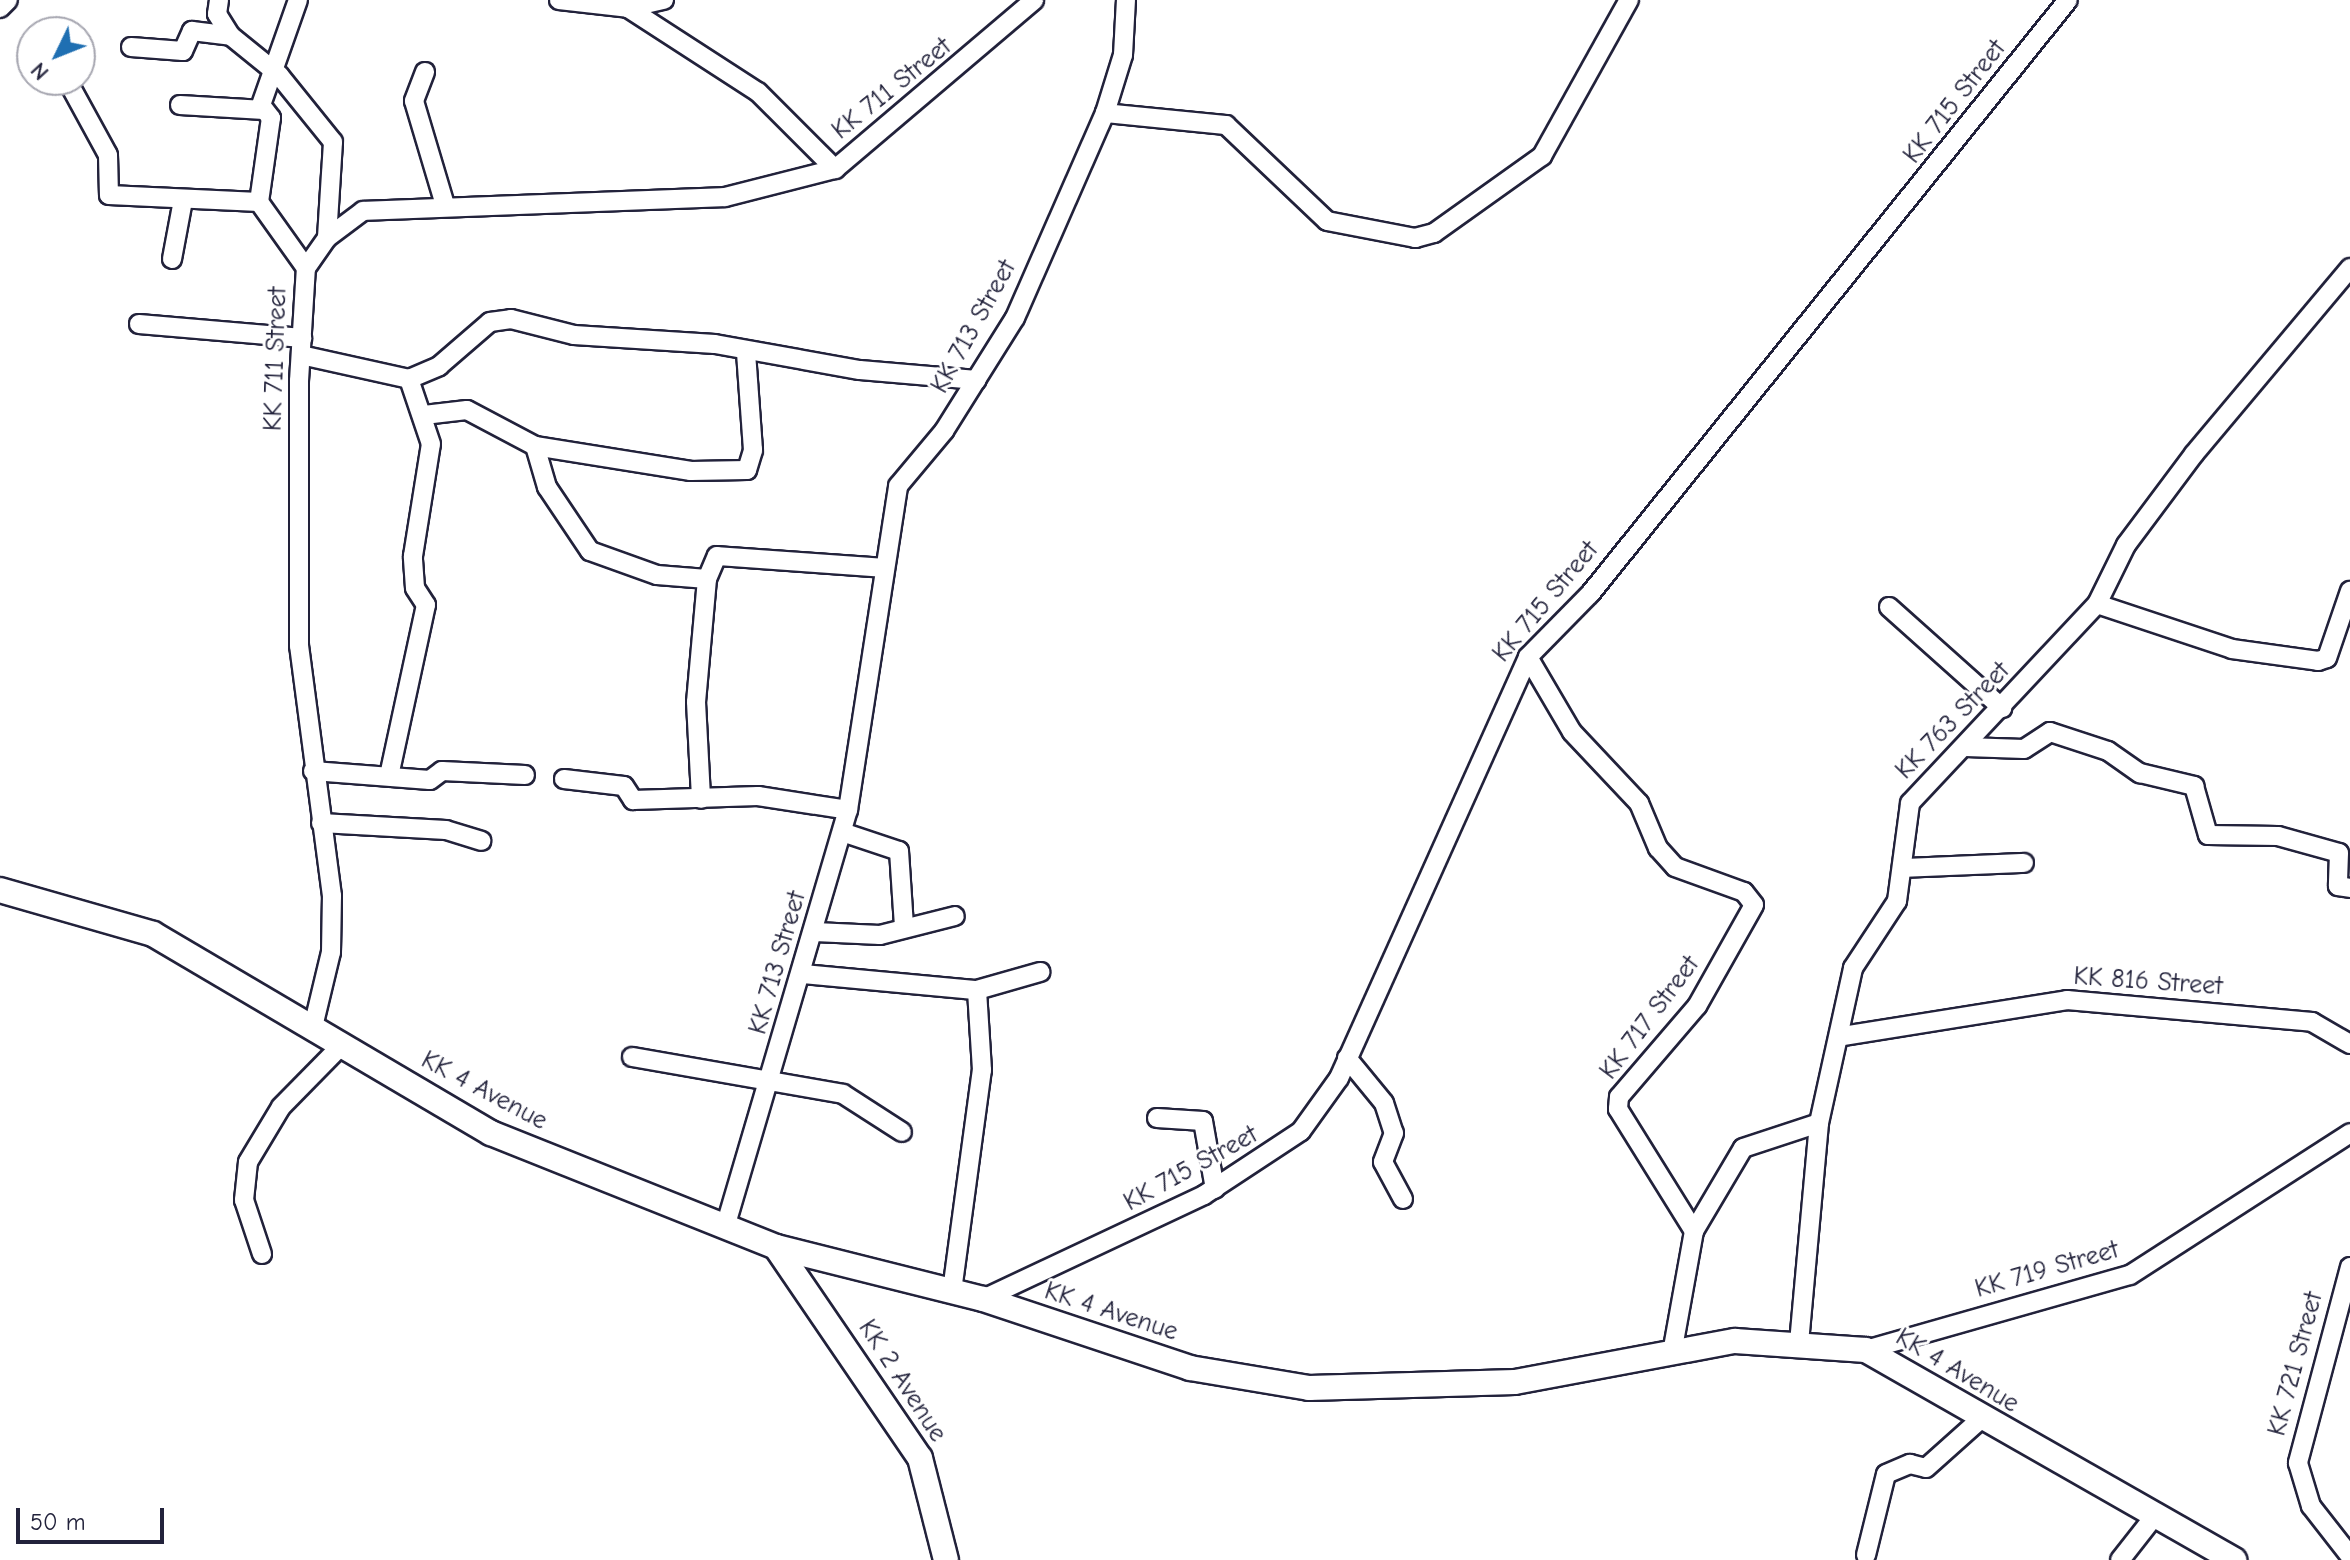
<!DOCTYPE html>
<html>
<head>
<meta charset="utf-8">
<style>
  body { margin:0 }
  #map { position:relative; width:2350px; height:1560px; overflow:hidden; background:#fff; font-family:"Comic Neue",sans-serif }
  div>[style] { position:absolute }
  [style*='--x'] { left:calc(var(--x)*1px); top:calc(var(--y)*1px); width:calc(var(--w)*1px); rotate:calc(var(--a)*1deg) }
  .roads { filter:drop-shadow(2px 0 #22223b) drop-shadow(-2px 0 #22223b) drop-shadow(0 2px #22223b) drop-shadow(0 -2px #22223b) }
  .minor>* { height:18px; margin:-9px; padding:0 9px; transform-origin:9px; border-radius:9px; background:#fff }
  .major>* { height:24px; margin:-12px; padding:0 12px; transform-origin:12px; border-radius:12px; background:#fff }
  span { translate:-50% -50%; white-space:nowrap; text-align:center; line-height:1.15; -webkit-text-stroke:6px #fff; paint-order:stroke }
  .street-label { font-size:26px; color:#22223b }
  .north { position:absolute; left:16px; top:16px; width:80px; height:80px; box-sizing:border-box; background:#fff; border:2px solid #a7a7b1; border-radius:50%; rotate:227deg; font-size:22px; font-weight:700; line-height:32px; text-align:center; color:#22223b }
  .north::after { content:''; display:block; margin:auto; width:28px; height:36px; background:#1f6fb2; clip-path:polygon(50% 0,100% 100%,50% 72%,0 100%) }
  .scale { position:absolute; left:16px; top:1508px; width:148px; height:36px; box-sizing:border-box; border:4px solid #22223b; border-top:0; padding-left:10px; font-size:24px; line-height:28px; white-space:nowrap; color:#22223b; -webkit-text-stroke:6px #fff; paint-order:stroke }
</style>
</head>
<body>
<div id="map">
  <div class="roads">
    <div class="minor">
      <i style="--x:219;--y:0;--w:14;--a:98"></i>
      <i style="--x:217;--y:14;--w:26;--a:58"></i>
      <i style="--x:231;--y:36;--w:62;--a:39.1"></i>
      <i style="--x:279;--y:75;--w:86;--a:51.1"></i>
      <i style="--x:333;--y:142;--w:96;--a:93.6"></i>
      <i style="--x:559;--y:0;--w:69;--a:6.6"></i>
      <i style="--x:628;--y:8;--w:37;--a:-13"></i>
      <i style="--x:629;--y:0;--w:8;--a:97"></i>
      <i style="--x:628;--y:8;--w:155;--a:32.9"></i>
      <i style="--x:758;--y:92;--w:109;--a:45"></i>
      <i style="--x:0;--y:8;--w:11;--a:-45"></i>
      <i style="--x:131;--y:47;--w:52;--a:4.4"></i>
      <i style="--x:183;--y:51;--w:22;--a:-66"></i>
      <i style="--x:192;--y:31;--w:39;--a:7"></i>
      <i style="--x:425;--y:72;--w:31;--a:111"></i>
      <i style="--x:414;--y:101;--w:109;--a:73.4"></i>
      <i style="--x:67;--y:80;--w:85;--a:61.3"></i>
      <i style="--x:108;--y:155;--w:40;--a:88.6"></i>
      <i style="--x:109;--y:195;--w:150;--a:2.7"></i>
      <i style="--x:259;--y:202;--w:81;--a:54.5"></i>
      <i style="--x:180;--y:105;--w:84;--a:3.4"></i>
      <i style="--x:1105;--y:113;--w:61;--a:-72.8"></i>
      <i style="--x:1123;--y:55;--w:55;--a:-86.9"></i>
      <i style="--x:259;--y:202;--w:85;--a:-81.9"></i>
      <i style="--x:271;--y:118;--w:16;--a:-128"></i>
      <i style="--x:261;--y:105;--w:111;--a:-70.6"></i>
      <i style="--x:172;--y:259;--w:60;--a:-79.4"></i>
      <i style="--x:139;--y:324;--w:164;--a:4.9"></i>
      <i style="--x:301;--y:355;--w:111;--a:12.5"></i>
      <i style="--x:409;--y:379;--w:33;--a:-23"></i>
      <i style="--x:439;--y:366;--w:67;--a:-40.8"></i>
      <i style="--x:490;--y:322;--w:21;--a:-8"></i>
      <i style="--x:511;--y:319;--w:65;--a:14.3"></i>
      <i style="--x:574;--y:335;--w:141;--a:3.7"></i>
      <i style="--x:715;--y:344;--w:147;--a:10.2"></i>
      <i style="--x:860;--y:370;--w:117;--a:4.9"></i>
      <i style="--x:424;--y:415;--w:43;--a:-6.6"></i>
      <i style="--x:467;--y:410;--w:77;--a:27.9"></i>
      <i style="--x:535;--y:446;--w:158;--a:9.1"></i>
      <i style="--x:691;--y:471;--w:56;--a:-1"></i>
      <i style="--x:747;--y:470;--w:21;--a:-73"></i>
      <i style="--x:753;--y:450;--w:98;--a:-94.1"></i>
      <i style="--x:535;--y:446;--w:43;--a:73.7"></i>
      <i style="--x:547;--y:487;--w:77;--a:56.1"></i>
      <i style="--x:590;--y:551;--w:71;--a:19.7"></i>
      <i style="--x:657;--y:575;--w:50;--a:4.6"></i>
      <i style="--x:707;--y:579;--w:123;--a:95.1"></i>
      <i style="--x:696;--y:702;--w:97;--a:87"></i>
      <i style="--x:707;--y:579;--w:25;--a:-67"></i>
      <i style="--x:717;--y:556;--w:167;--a:4.1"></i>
      <i style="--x:2097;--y:604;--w:142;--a:18.4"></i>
      <i style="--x:2232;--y:649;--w:87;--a:7.9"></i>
      <i style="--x:2318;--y:661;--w:9;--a:-18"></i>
      <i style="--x:2327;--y:658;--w:71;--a:-71.1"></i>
      <i style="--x:1889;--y:607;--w:152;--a:41.8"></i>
      <i style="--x:1528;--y:657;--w:87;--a:59.6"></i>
      <i style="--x:1572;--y:732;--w:98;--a:46.7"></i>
      <i style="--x:1639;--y:803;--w:49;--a:67.1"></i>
      <i style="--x:1658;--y:848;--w:25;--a:48"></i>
      <i style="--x:1675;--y:867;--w:73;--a:19.9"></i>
      <i style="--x:1744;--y:892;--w:16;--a:52"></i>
      <i style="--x:1754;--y:905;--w:116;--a:119.4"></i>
      <i style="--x:1697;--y:1006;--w:120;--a:130.6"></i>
      <i style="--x:1619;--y:1097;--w:12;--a:95"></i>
      <i style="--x:1618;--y:1109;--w:144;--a:58.1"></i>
      <i style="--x:1694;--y:1231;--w:124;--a:100.2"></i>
      <i style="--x:1966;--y:747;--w:58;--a:2"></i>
      <i style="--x:2024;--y:749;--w:31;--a:-33"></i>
      <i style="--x:2050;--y:732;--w:61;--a:18.1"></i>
      <i style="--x:2108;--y:751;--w:39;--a:35"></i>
      <i style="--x:2140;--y:773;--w:56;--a:13.5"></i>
      <i style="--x:2194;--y:786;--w:51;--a:74.1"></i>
      <i style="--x:2208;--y:835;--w:70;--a:0.8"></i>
      <i style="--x:2278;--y:836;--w:63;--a:15.6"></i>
      <i style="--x:2339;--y:853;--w:33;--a:92"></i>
      <i style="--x:2338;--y:886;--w:12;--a:9"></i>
      <i style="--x:313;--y:771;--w:117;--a:4.4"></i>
      <i style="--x:430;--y:780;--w:15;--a:-37"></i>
      <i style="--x:442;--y:771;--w:83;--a:2.8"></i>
      <i style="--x:389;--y:776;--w:175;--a:-77.8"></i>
      <i style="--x:426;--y:605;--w:20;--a:-123"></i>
      <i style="--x:415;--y:588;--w:32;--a:-94"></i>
      <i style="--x:413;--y:556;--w:113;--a:-80.9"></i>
      <i style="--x:431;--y:444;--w:69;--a:-108.7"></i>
      <i style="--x:564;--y:779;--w:60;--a:6.7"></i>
      <i style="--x:624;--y:786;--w:17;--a:57"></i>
      <i style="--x:633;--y:800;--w:125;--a:-1.8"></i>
      <i style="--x:758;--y:796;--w:91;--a:8.8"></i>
      <i style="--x:321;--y:823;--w:125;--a:3.2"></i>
      <i style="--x:446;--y:830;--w:37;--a:17"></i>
      <i style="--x:842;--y:832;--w:60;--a:18.4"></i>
      <i style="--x:899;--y:851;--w:76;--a:86.2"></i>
      <i style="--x:1903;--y:868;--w:121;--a:-2.4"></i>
      <i style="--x:815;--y:932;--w:65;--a:2.6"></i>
      <i style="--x:880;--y:935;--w:77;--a:-14.2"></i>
      <i style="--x:803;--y:974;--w:175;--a:5.3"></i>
      <i style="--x:977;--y:990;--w:66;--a:-15.9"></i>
      <i style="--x:313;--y:1027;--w:77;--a:-76.5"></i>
      <i style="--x:331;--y:952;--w:56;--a:-89"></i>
      <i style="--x:332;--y:896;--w:252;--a:-97.5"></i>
      <i style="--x:299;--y:646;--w:265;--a:-90"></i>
      <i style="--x:299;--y:381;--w:113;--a:-86.5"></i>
      <i style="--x:306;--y:268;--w:37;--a:-55"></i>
      <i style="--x:327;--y:238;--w:45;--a:-36.9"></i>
      <i style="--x:363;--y:211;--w:362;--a:-2.2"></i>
      <i style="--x:725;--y:197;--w:114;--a:-14.3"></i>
      <i style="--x:835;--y:169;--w:261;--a:-40.3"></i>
      <i style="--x:1843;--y:1036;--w:227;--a:-9.1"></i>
      <i style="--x:2067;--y:1000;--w:246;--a:5.1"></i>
      <i style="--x:2312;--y:1022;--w:44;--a:30.1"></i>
      <i style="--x:632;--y:1057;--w:214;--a:9.9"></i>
      <i style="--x:843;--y:1094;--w:70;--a:32.8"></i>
      <i style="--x:1347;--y:1058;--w:58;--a:50.6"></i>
      <i style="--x:1384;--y:1103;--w:32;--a:72"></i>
      <i style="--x:1394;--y:1133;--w:31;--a:111"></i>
      <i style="--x:1383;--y:1162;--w:42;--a:61.6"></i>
      <i style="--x:1157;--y:1118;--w:46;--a:3.7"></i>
      <i style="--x:1203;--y:1121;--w:69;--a:80"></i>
      <i style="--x:726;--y:1224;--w:432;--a:-73.6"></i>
      <i style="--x:848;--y:810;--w:328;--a:-81.2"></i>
      <i style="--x:898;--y:486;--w:72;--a:-50.1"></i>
      <i style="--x:944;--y:431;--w:133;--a:-57.9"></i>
      <i style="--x:1015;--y:318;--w:224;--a:-66.3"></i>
      <i style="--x:1105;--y:113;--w:122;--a:5.7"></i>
      <i style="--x:1226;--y:125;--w:139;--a:43.5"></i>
      <i style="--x:1327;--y:221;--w:90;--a:10.9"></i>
      <i style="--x:1415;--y:238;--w:20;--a:-15"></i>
      <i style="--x:1434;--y:233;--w:133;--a:-35.5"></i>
      <i style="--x:1542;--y:156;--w:179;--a:-60.9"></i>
      <i style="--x:1694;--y:1231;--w:96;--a:-59.4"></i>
      <i style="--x:1743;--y:1148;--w:80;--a:-18.2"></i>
      <i style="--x:262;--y:1254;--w:57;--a:-108.4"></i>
      <i style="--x:244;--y:1200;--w:38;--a:-84"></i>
      <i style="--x:248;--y:1162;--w:64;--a:-59"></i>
      <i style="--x:281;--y:1107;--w:88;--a:-45.5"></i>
      <i style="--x:2350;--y:1267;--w:203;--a:104.9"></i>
      <i style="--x:2298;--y:1463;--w:45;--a:73.2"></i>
      <i style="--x:2311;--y:1506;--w:63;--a:52"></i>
      <i style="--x:952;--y:1291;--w:223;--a:-82.3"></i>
      <i style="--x:982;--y:1070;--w:80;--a:-93.6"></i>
      <i style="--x:983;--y:1299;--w:244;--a:-25.2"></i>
      <i style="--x:1204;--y:1195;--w:116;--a:-33.4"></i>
      <i style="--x:1301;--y:1131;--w:65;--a:-54.4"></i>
      <i style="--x:1339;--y:1078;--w:461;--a:-65.8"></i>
      <i style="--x:1528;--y:657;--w:88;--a:-45.5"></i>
      <i style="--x:1590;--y:594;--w:762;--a:-51.18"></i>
      <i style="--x:1799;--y:1343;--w:221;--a:-84.8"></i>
      <i style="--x:1819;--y:1123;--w:159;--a:-77.6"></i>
      <i style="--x:1853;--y:968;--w:80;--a:-56.7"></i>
      <i style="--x:1897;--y:901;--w:99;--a:-82.4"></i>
      <i style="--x:1910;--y:803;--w:273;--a:-46.8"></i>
      <i style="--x:2097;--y:604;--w:66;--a:-63.8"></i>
      <i style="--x:2126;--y:545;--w:114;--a:-53.2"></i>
      <i style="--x:2194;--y:454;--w:243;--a:-50"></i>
      <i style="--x:1866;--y:1350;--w:274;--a:-15.9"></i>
      <i style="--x:2130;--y:1275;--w:262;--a:-32.8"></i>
      <i style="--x:1866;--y:1555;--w:83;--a:-76.1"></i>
      <i style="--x:1886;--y:1474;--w:26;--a:-23"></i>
      <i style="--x:1910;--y:1464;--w:16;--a:14"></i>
      <i style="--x:1926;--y:1468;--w:75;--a:-41.8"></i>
      <i style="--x:2120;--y:1560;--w:53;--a:-51.8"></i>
    </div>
    <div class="major">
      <i style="--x:0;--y:890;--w:159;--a:16"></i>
      <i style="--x:153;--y:934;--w:392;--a:30.5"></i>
      <i style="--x:491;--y:1133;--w:307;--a:21.8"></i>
      <i style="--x:776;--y:1247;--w:213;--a:14.1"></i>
      <i style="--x:983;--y:1299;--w:218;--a:18.4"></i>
      <i style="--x:1190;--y:1368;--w:121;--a:9.5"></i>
      <i style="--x:1309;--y:1388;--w:206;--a:-1.7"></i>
      <i style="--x:1515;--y:1382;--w:224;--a:-10.6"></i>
      <i style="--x:1735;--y:1341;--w:131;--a:3.9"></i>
      <i style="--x:1866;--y:1350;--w:424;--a:29.7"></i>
      <i style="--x:776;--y:1247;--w:255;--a:55.7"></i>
      <i style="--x:920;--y:1458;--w:105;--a:75.7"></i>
    </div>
  </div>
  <div class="street-label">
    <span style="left:892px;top:89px;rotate:-39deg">KK 711 Street</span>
    <span style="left:1955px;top:102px;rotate:-52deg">KK 715 Street</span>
    <span style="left:974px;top:327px;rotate:-61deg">KK 713 Street</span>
    <span style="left:276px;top:359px;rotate:-88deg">KK 711 Street</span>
    <span style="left:1546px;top:602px;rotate:-50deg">KK 715 Street</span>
    <span style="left:1953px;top:721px;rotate:-46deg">KK 763 Street</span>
    <span style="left:778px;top:963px;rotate:-74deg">KK 713 Street</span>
    <span style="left:2148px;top:982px;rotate:4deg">KK 816 Street</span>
    <span style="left:1650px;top:1018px;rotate:-53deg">KK 717 Street</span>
    <span style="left:484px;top:1091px;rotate:28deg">KK 4 Avenue</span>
    <span style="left:1191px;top:1169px;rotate:-29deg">KK 715 Street</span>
    <span style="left:2047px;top:1270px;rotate:-16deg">KK 719 Street</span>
    <span style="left:1111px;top:1312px;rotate:18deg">KK 4 Avenue</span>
    <span style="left:2296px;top:1364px;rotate:-75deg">KK 721 Street</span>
    <span style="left:1957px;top:1371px;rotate:31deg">KK 4 Avenue</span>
    <span style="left:902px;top:1381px;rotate:57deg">KK 2 Avenue</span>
  </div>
  <div class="north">N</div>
  <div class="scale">50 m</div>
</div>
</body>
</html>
